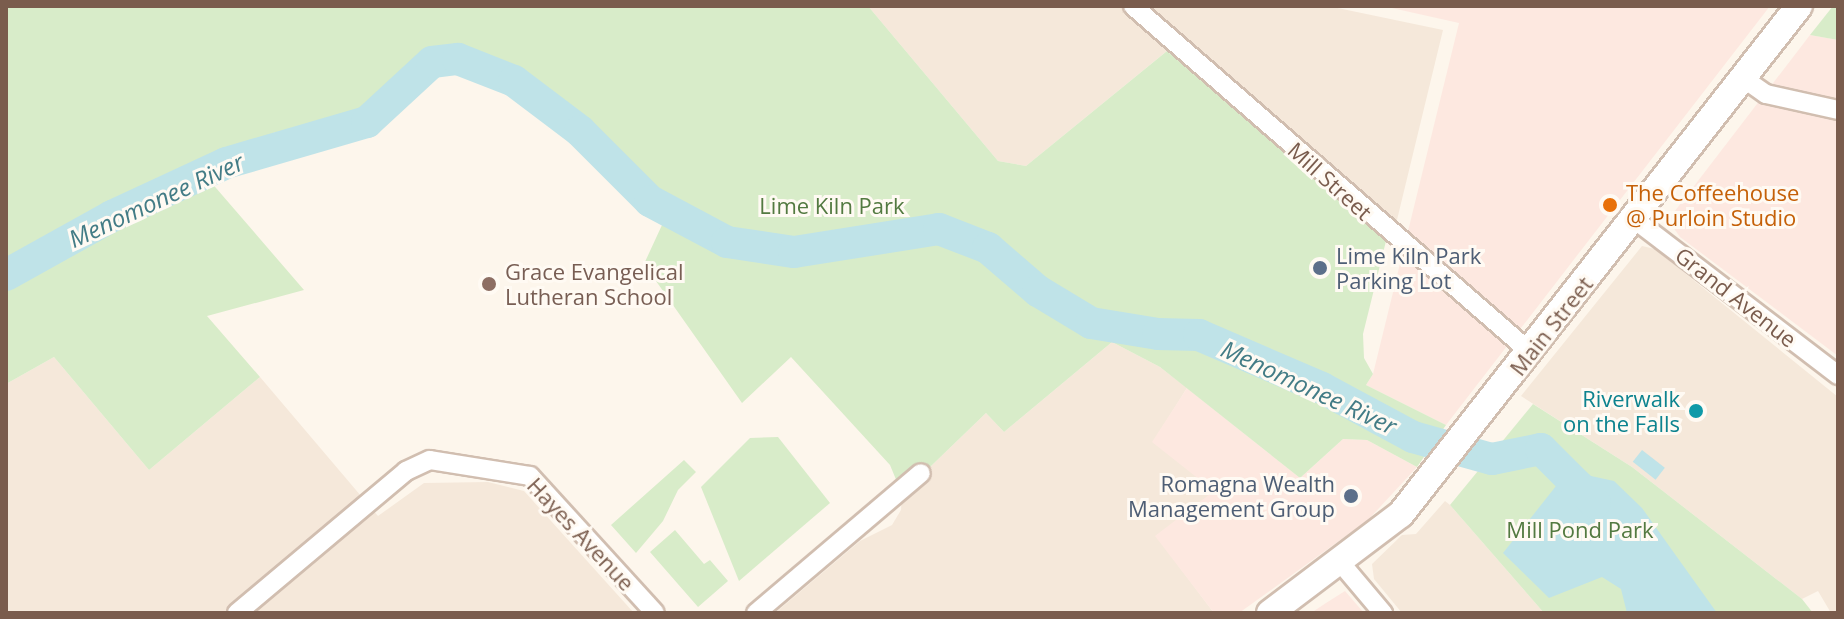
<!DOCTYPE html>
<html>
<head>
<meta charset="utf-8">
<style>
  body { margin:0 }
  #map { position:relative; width:1844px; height:619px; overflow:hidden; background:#fdf6ec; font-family:"Open Sans",sans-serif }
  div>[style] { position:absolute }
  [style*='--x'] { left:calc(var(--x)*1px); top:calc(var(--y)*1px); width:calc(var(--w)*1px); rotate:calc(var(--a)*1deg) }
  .residential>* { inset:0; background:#f5e8da }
  .commercial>* { inset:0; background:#fde8e0 }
  .green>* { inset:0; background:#d8ecc9 }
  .water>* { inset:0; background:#bfe3e8; transform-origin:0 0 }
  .river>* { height:32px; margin:-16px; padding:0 16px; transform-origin:16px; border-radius:16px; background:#bfe3e8 }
  .roads { filter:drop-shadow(2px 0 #d1beb0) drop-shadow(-2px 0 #d1beb0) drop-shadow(0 2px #d1beb0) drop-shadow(0 -2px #d1beb0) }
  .minor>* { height:18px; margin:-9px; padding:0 9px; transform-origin:9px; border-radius:9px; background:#fff }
  .secondary>* { height:26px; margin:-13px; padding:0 13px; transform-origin:13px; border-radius:13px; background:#fff }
  .dots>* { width:22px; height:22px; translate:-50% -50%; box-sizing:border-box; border:4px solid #fffaf3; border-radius:50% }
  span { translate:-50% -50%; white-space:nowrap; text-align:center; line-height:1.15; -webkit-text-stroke:6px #fffaf3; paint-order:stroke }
  .street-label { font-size:22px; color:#7a5c4d }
  .food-label { font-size:22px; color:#c56008 }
  .left { translate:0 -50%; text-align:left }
  .park-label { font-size:22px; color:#537a41 }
  .service-label { font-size:22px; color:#4e5e75 }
  .right { translate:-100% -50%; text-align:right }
  .education-label { font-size:22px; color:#785e54 }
  .culture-label { font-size:22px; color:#0d838f }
  .water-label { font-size:24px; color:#437c86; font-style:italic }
  .frame { position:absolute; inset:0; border:8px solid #7a5c4d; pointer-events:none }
</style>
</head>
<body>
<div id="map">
  <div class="residential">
    <i style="clip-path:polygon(868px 6px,1328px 6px,1443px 30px,1396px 224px,1184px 37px,1026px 166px,998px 161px)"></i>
    <i style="clip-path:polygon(1642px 246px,1655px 249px,1838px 397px,1838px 613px,1831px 613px,1818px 591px,1802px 599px,1632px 467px,1521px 396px)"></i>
    <i style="clip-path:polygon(1112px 342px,1160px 367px,1187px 388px,1153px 442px,1215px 491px,1156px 536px,1214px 613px,775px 613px,860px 541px,892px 525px,901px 510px,902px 494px,986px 413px,1004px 432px)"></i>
    <i style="clip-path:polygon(54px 357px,149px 470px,260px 377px,378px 516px,424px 483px,488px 482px,524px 491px,634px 613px,6px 613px,6px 384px)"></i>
    <i style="clip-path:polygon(1445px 501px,1450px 505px,1544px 613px,1402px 613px,1374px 579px,1372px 564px,1402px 535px,1416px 534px)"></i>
  </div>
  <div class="commercial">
    <i style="clip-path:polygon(1383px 6px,1770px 6px,1446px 425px,1366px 385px,1373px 374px,1459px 23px)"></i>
    <i style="clip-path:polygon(1810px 35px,1838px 40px,1838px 356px,1680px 237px,1668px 220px)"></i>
    <i style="clip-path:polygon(1187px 388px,1300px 478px,1343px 439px,1367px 440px,1417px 467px,1368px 520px,1239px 613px,1214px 613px,1155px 536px,1214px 491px,1152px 442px)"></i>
    <i style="clip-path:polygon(1345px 591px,1364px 613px,1311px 613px,1326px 603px)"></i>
  </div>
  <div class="green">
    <i style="clip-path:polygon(6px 6px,868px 6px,998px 161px,1026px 166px,1167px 51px,1386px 241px,1363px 334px,1364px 358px,1373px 374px,1366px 385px,1446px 425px,1417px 467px,1367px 440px,1343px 439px,1300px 478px,1160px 367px,1112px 342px,1004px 432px,986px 413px,902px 494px,890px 465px,791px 357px,742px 403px,644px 264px,674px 199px,642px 182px,522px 73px,485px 54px,457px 49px,424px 54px,362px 113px,273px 133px,197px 166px,304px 290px,207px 316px,260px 377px,149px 470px,54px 357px,6px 384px)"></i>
    <i style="clip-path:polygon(1833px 6px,1838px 6px,1838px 40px,1810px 35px)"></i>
    <i style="clip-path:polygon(1533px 404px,1632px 467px,1802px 599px,1813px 613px,1544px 613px,1450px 505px)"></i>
    <i style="clip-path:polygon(778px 437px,830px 503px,739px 581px,701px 487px,750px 438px)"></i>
    <i style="clip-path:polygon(684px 460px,696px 472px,678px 490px,663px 521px,636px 553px,611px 525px)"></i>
    <i style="clip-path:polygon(675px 530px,704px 564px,710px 560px,728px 581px,698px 607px,650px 552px)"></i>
  </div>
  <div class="water">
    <i style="left:1642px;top:450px;width:29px;height:15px;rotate:38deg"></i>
    <i style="clip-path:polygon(1575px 462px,1591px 476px,1614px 481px,1642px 508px,1717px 613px,1627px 613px,1621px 589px,1602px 577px,1549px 598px,1503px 553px)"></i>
  </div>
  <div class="river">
    <i style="--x:6;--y:275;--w:121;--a:-29.1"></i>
    <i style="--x:112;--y:216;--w:126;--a:-24.9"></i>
    <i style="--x:226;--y:163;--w:147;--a:-16.2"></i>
    <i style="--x:367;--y:122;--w:88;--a:-42.7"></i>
    <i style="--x:432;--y:62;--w:26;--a:-7"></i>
    <i style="--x:458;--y:59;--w:60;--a:21.4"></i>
    <i style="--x:514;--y:81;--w:83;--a:37.1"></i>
    <i style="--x:580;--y:131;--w:99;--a:45"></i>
    <i style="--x:650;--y:201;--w:87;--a:28"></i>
    <i style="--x:727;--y:242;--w:68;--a:8.5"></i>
    <i style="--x:794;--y:252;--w:147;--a:-9"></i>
    <i style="--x:939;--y:229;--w:53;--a:21.2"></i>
    <i style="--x:988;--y:248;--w:66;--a:40.7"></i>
    <i style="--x:1038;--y:291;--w:62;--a:31.1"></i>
    <i style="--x:1091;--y:323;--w:68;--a:9.3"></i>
    <i style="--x:1158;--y:334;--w:41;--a:1.4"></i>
    <i style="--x:1199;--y:335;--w:134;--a:23.3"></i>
    <i style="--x:1322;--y:388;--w:103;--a:28.3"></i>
    <i style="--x:1413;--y:437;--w:82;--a:15.6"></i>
    <i style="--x:1492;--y:459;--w:50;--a:-11.5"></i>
    <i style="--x:1541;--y:449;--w:76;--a:45"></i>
  </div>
  <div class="roads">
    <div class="minor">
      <i style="--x:1133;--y:6;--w:527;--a:41.07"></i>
      <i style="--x:1743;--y:78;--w:28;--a:35"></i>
      <i style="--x:1766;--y:94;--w:74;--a:12.5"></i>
      <i style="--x:1634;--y:219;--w:257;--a:37.4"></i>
      <i style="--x:1340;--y:562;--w:67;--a:49.9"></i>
      <i style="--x:237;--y:613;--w:221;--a:-40"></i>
      <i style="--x:406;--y:471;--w:26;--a:-25"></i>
      <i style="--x:430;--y:460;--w:101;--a:9.1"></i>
      <i style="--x:530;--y:476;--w:185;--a:47.6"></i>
      <i style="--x:756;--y:613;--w:216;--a:-40.3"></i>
    </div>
    <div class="secondary">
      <i style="--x:1270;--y:613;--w:164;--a:-37.1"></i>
      <i style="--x:1401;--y:514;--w:645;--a:-51.92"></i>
    </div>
  </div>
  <div class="dots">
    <i style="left:1610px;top:205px;background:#e8710a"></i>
    <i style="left:1320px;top:268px;background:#5c6f8a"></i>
    <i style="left:489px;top:284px;background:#8d6e63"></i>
    <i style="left:1696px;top:411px;background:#0f9aa8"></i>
    <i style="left:1351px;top:496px;background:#5c6f8a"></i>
  </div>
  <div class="street-label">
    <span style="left:1330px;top:181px;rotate:42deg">Mill Street</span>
    <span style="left:1736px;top:297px;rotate:38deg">Grand Avenue</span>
    <span style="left:1551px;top:326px;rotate:-52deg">Main Street</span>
    <span style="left:581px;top:534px;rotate:47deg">Hayes Avenue</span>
  </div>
  <div class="food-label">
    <span class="left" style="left:1626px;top:205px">The Coffeehouse<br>@ Purloin Studio</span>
  </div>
  <div class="park-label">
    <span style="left:832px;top:206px">Lime Kiln Park</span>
    <span style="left:1580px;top:530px">Mill Pond Park</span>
  </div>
  <div class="service-label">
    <span class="left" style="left:1336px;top:268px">Lime Kiln Park<br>Parking Lot</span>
    <span class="right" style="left:1335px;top:496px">Romagna Wealth<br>Management Group</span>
  </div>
  <div class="education-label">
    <span class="left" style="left:505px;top:284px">Grace Evangelical<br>Lutheran School</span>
  </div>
  <div class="culture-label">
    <span class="right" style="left:1680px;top:411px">Riverwalk<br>on the Falls</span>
  </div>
  <div class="water-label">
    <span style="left:156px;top:200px;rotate:-25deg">Menomonee River</span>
    <span style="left:1309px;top:387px;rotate:25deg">Menomonee River</span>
  </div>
  <div class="frame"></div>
</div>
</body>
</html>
